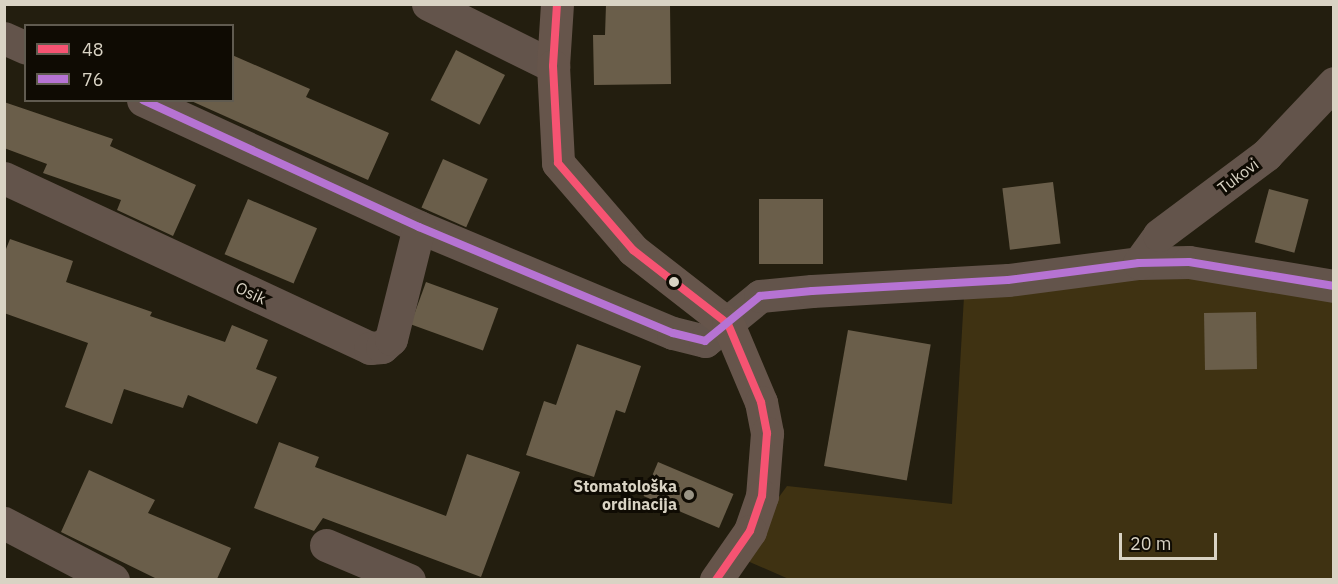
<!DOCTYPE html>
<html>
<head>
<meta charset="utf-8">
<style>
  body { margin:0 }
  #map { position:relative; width:1338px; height:584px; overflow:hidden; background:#231e0f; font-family:"IBM Plex Sans",sans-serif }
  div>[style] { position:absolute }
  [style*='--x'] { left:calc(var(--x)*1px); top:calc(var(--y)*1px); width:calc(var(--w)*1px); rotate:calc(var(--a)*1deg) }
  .green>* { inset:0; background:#3f3212 }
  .building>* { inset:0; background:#6a5e4a; transform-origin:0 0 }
  .minor>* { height:33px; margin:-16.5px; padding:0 16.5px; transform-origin:16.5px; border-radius:16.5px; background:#63544b }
  .secondary>* { height:33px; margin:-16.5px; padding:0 16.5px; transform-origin:16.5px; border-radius:16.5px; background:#66554b }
  .bus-1>* { height:8px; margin:-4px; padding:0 4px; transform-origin:4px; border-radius:4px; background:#f65372 }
  .bus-2>* { height:8px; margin:-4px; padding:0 4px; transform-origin:4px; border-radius:4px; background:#b673d3 }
  .dots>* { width:16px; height:16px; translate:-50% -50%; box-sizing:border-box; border:3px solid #0f0b03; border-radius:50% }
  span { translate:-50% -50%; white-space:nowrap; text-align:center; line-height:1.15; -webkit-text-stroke:6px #0f0b03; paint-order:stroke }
  .street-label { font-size:16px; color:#d9d3c4 }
  .poi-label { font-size:16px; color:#d9d3c4; font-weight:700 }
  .right { translate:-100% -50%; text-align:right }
  .frame { position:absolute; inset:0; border:6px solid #d9d3c4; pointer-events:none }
  .legend { position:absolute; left:24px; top:24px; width:210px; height:78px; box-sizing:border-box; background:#0f0b03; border:2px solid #605b50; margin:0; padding:8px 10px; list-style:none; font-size:18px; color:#d9d3c4 }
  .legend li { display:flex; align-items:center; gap:12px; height:30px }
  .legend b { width:30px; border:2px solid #605b50 }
  .scale { position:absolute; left:1119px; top:533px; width:98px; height:27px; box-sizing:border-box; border:3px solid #d9d3c4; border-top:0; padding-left:8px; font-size:18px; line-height:21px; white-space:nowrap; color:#d9d3c4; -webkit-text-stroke:4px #0f0b03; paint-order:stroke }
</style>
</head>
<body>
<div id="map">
  <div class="green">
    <i style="clip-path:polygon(1162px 273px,1333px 299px,1333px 579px,791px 580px,736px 556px,787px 486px,952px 504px,965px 279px)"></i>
  </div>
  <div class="building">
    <i style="clip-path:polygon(606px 4px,670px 4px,671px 84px,594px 85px,593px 35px,605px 35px)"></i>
    <i style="left:456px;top:50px;width:55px;height:56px;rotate:27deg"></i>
    <i style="clip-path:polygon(232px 55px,310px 89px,306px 97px,389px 133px,368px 180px,189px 100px,232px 100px)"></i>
    <i style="clip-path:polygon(4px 102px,113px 139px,110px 146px,196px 185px,173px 236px,117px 210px,121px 200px,43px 173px,47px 164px,4px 148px)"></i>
    <i style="left:443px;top:159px;width:49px;height:53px;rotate:24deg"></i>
    <i style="left:1053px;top:182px;width:62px;height:51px;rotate:83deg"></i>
    <i style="left:1269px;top:189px;width:41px;height:55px;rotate:15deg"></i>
    <i style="left:248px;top:199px;width:75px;height:60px;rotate:23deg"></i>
    <i style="left:759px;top:199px;width:64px;height:65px"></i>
    <i style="clip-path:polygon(10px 239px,73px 261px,66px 282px,152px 312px,150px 316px,225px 342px,232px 325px,268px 340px,256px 369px,277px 377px,257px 424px,188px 395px,183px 408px,124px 389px,112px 424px,65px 407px,88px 343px,4px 313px,4px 254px)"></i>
    <i style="left:426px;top:282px;width:77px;height:45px;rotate:20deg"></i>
    <i style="left:1256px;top:312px;width:57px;height:52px;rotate:89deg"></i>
    <i style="left:848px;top:330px;width:84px;height:138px;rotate:10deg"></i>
    <i style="clip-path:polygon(577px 344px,641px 366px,625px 413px,616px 410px,594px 477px,526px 455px,544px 401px,556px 405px)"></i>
    <i style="clip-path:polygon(279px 442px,319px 457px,315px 467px,446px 516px,467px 454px,520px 472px,481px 577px,323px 518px,314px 531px,254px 508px)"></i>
    <i style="left:658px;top:462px;width:82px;height:37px;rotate:23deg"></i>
    <i style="clip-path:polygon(89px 470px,155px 500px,148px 513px,231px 548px,217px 579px,157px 579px,61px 532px)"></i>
  </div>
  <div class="minor">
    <i style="--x:428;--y:4;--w:140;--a:26.4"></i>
    <i style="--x:4;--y:38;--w:24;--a:24"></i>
    <i style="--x:143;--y:100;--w:304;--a:24.7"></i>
    <i style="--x:419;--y:227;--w:275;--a:22.7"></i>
    <i style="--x:673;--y:333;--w:33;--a:14"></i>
    <i style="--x:705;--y:341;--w:71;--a:-39.3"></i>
    <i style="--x:760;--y:296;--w:52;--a:-5.5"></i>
    <i style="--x:812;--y:291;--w:196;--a:-3.2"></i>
    <i style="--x:1008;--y:280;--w:132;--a:-7.4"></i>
    <i style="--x:1139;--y:263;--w:50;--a:-1.1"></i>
    <i style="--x:1189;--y:262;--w:147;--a:9.4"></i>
    <i style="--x:4;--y:178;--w:404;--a:24.9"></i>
    <i style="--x:370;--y:348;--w:12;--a:-5"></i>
    <i style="--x:382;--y:347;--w:12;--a:-42"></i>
    <i style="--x:391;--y:339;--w:115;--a:-76"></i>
    <i style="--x:1139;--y:263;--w:34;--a:-54"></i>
    <i style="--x:1159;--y:235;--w:134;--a:-36.8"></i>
    <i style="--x:1266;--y:155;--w:99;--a:-46.6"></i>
    <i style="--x:4;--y:523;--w:123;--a:27.6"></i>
    <i style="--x:326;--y:545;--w:90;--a:22.9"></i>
  </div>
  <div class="secondary">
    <i style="--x:557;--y:4;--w:62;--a:93.7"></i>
    <i style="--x:553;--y:66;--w:97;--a:87"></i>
    <i style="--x:558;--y:163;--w:115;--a:49.2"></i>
    <i style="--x:633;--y:250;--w:120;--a:37.9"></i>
    <i style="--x:728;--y:324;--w:85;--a:67.1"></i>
    <i style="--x:761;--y:402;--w:32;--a:79"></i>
    <i style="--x:767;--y:433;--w:63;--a:94.5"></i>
    <i style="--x:762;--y:496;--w:37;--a:109"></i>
    <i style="--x:750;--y:531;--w:60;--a:124.8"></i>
  </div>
  <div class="bus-1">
    <i style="--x:557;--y:4;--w:62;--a:93.7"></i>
    <i style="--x:553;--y:66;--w:97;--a:87"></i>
    <i style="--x:558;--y:163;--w:115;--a:49.2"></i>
    <i style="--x:633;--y:250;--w:120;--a:37.9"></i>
    <i style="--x:728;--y:324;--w:85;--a:67.1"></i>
    <i style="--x:761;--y:402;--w:32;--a:79"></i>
    <i style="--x:767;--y:433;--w:63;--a:94.5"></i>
    <i style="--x:762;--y:496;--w:37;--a:109"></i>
    <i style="--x:750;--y:531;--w:60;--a:124.8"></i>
  </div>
  <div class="bus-2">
    <i style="--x:143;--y:100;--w:304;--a:24.7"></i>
    <i style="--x:419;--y:227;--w:275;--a:22.7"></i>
    <i style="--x:673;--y:333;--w:33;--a:14"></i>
    <i style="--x:705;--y:341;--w:71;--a:-39.3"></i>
    <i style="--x:760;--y:296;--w:52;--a:-5.5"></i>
    <i style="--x:812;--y:291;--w:196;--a:-3.2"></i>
    <i style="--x:1008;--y:280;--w:132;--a:-7.4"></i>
    <i style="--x:1139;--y:263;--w:50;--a:-1.1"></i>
    <i style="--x:1189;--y:262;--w:147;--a:9.4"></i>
  </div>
  <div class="dots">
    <i style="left:674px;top:282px;background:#d9d3c4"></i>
    <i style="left:689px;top:495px;background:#999485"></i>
  </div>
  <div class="street-label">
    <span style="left:1238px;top:176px;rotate:-37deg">Tukovi</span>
    <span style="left:251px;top:293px;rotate:25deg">Osik</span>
  </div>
  <div class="poi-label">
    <span class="right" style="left:677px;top:495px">Stomatološka<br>ordinacija</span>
  </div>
  <div class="frame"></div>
  <ul class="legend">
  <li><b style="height:8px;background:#f65372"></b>48</li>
  <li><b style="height:8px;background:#b673d3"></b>76</li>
  </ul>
  <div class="scale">20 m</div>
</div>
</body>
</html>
